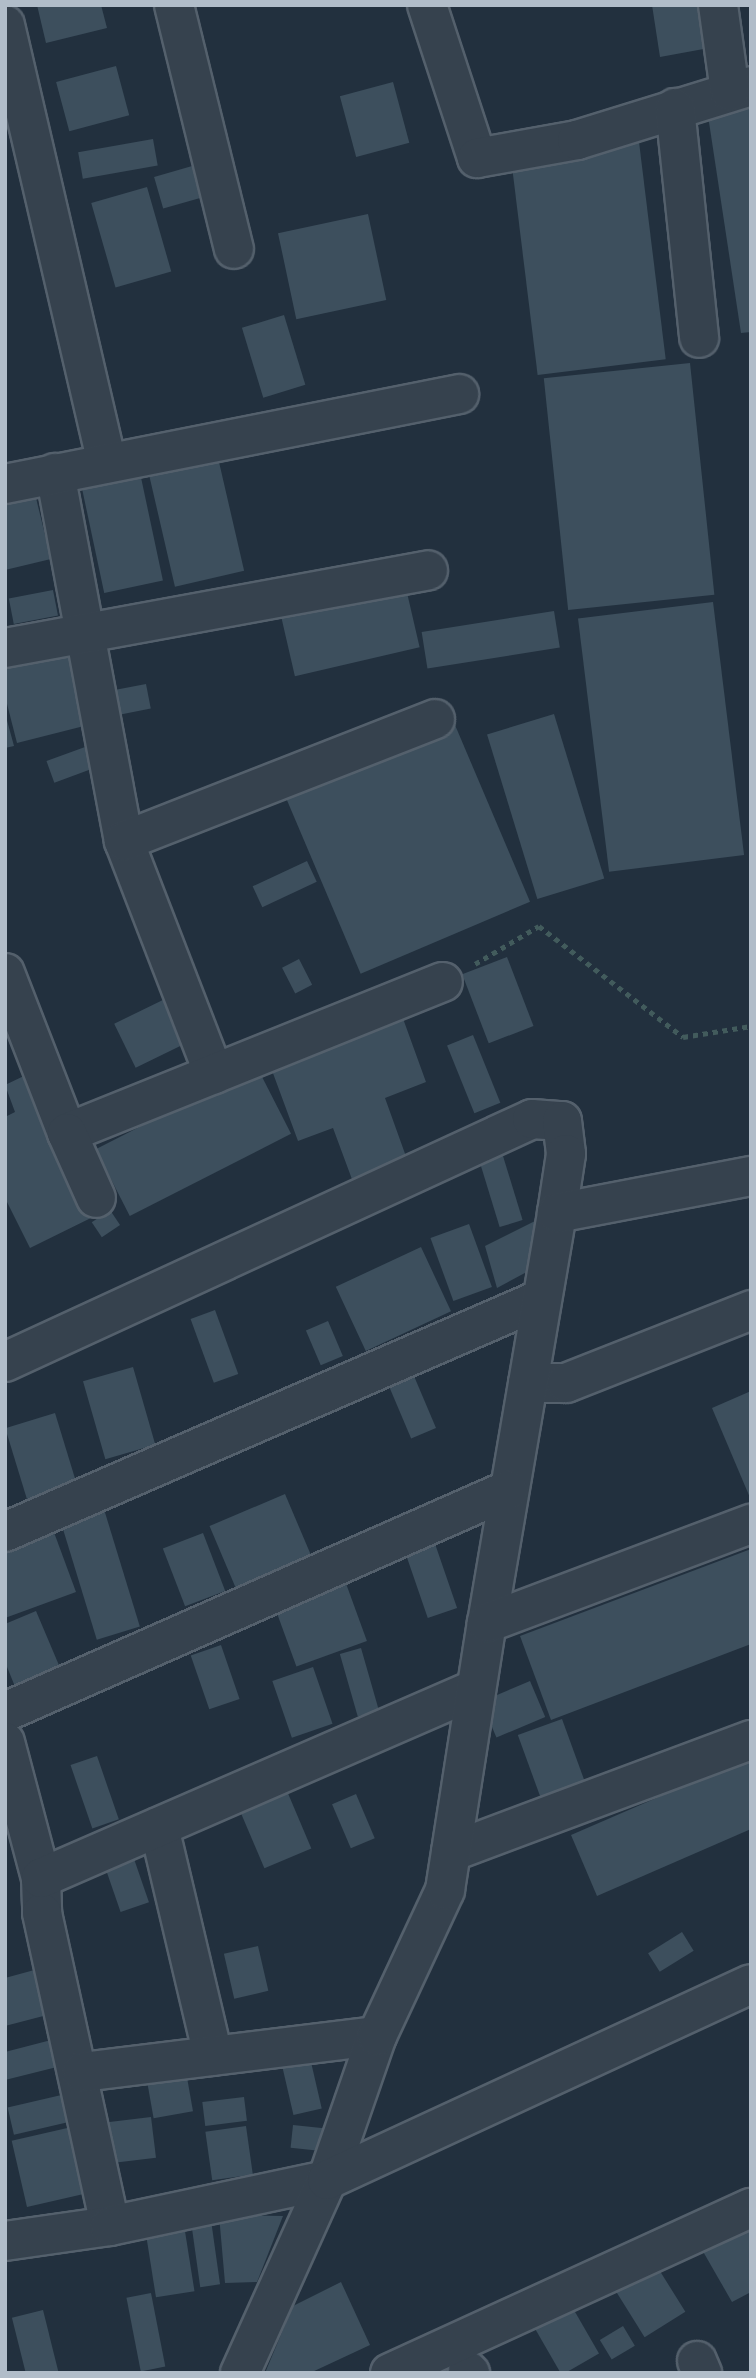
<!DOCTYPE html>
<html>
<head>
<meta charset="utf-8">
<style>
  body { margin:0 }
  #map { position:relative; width:756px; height:2378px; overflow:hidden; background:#22303e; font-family:"Nunito Sans",sans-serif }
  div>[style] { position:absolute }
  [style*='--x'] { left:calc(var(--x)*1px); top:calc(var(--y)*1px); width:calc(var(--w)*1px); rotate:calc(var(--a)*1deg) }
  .building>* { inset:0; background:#3d4f5d; transform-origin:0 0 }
  .path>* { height:4.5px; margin-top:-2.25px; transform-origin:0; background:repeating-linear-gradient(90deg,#425b5c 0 5px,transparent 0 10px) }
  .roads { filter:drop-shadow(2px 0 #54606c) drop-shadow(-2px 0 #54606c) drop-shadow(0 2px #54606c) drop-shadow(0 -2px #54606c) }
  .minor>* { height:38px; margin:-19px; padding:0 19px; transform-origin:19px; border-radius:19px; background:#36424e }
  span { translate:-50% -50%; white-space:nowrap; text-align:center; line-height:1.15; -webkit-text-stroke:5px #1b2733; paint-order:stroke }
  .frame { position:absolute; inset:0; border:7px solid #b1bdc9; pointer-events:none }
</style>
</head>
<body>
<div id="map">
  <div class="building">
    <i style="clip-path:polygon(37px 5px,101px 5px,107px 28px,46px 43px)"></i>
    <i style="clip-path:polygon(652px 5px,702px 5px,709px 48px,660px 57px)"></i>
    <i style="left:116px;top:66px;width:51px;height:62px;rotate:75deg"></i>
    <i style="left:393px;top:82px;width:63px;height:55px;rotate:75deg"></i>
    <i style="clip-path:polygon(751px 102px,751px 332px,741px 333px,707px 109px)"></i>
    <i style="left:153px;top:139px;width:27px;height:76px;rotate:80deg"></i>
    <i style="left:639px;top:142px;width:219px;height:129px;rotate:83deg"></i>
    <i style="left:206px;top:162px;width:33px;height:54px;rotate:74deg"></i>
    <i style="left:147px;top:187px;width:88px;height:58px;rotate:74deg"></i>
    <i style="left:368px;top:214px;width:88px;height:92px;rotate:78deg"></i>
    <i style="left:284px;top:315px;width:73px;height:44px;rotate:73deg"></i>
    <i style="left:690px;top:363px;width:233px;height:147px;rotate:84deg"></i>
    <i style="left:216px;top:449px;width:125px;height:71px;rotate:77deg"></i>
    <i style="left:139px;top:468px;width:115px;height:60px;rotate:78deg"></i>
    <i style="clip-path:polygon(35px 494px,51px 559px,5px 570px,5px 501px)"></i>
    <i style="left:405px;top:584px;width:65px;height:128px;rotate:77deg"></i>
    <i style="left:53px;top:590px;width:26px;height:45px;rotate:79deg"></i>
    <i style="left:713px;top:602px;width:255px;height:136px;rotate:83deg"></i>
    <i style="left:554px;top:611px;width:37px;height:134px;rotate:81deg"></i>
    <i style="clip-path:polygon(70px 640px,92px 724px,17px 743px,5px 696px,5px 656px)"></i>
    <i style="left:146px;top:684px;width:25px;height:32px;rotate:79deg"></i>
    <i style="clip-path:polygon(5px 713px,14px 746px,5px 748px)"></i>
    <i style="left:554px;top:714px;width:172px;height:70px;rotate:73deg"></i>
    <i style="left:455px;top:725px;width:192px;height:184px;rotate:67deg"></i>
    <i style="left:85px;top:747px;width:23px;height:41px;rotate:70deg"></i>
    <i style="left:307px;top:861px;width:23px;height:60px;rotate:65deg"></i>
    <i style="left:507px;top:957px;width:74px;height:48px;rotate:69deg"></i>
    <i style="left:299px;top:959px;width:29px;height:19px;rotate:63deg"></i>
    <i style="left:169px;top:997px;width:49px;height:61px;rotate:64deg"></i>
    <i style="clip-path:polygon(401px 1013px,426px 1082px,385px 1098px,408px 1162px,353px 1182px,333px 1128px,298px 1141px,267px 1057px,360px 1022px,365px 1035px,377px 1031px,374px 1023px)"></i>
    <i style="left:473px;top:1035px;width:73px;height:28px;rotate:68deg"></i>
    <i style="left:257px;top:1067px;width:75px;height:181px;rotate:63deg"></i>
    <i style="clip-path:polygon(28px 1074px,97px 1215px,30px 1248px,5px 1198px,5px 1117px,15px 1112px,5px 1085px)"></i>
    <i style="left:503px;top:1156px;width:67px;height:24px;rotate:73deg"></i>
    <i style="left:110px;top:1210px;width:18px;height:22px;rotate:56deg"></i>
    <i style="clip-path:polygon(535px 1221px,536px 1267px,497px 1288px,485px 1246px)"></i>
    <i style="left:469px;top:1224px;width:67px;height:41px;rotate:70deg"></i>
    <i style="left:421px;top:1247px;width:71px;height:94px;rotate:65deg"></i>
    <i style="left:215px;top:1310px;width:68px;height:26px;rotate:70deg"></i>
    <i style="left:328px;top:1321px;width:38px;height:24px;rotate:67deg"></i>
    <i style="left:133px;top:1367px;width:81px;height:52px;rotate:74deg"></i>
    <i style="left:411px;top:1369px;width:64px;height:27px;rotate:67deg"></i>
    <i style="clip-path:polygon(751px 1391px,751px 1500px,712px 1408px)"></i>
    <i style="left:55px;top:1413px;width:74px;height:52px;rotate:73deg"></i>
    <i style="left:285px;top:1494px;width:71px;height:82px;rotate:67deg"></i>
    <i style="left:103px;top:1506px;width:126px;height:45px;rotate:73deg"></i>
    <i style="clip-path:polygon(52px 1527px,76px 1592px,5px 1618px,5px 1544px)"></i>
    <i style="left:203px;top:1533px;width:62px;height:43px;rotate:69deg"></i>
    <i style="left:433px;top:1538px;width:74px;height:31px;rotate:71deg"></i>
    <i style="clip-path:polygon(751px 1549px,751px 1644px,551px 1720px,520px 1636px)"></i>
    <i style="left:344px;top:1578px;width:67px;height:75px;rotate:70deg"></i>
    <i style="clip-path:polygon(36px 1611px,61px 1670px,16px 1689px,5px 1662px,5px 1624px)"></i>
    <i style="left:221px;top:1645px;width:57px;height:32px;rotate:71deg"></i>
    <i style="left:361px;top:1648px;width:65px;height:22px;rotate:74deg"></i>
    <i style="left:313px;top:1667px;width:60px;height:43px;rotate:71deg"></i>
    <i style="left:530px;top:1681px;width:39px;height:53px;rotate:67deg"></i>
    <i style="left:562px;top:1719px;width:66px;height:47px;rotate:70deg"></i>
    <i style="left:97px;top:1756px;width:67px;height:28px;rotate:71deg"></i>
    <i style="clip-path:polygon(751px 1757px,751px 1829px,597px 1896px,571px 1835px)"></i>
    <i style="left:284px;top:1784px;width:70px;height:51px;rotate:67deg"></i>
    <i style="left:356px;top:1794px;width:48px;height:26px;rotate:67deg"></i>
    <i style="left:133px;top:1856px;width:49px;height:30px;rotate:71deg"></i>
    <i style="left:682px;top:1932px;width:22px;height:40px;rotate:58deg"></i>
    <i style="left:258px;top:1946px;width:46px;height:35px;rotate:77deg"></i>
    <i style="clip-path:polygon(38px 1969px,51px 2014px,5px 2026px,5px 1978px)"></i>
    <i style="clip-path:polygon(55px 2039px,61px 2066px,5px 2080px,5px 2052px)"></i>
    <i style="left:308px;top:2049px;width:61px;height:29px;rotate:77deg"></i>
    <i style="left:185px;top:2066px;width:46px;height:40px;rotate:80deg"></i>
    <i style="left:70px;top:2093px;width:28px;height:64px;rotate:77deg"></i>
    <i style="left:244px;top:2097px;width:24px;height:42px;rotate:83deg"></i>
    <i style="left:151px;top:2117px;width:41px;height:44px;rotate:83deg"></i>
    <i style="left:293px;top:2125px;width:31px;height:23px;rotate:6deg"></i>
    <i style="left:76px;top:2126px;width:68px;height:66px;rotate:77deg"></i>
    <i style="left:246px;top:2126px;width:49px;height:41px;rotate:82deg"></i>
    <i style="clip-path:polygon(219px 2215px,283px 2216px,257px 2282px,225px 2283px)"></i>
    <i style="clip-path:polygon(742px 2216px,751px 2232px,751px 2292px,732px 2302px,697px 2241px)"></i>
    <i style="left:211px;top:2220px;width:65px;height:20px;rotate:82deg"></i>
    <i style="left:184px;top:2225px;width:67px;height:39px;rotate:81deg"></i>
    <i style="left:653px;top:2260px;width:61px;height:48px;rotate:58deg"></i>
    <i style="clip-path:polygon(341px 2282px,370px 2345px,310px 2373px,265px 2373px,293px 2306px)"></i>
    <i style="left:151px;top:2293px;width:75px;height:25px;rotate:79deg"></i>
    <i style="left:567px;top:2298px;width:64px;height:43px;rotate:60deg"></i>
    <i style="left:43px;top:2310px;width:63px;height:32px;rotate:76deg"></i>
    <i style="left:623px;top:2326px;width:23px;height:27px;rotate:59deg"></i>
  </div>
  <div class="path">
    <i style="--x:475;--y:964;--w:74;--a:-30.7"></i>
    <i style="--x:539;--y:926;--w:182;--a:37.6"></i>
    <i style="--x:683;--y:1037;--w:69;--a:-9.2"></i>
  </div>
  <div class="roads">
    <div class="minor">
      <i style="--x:174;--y:5;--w:251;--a:76.2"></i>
      <i style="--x:427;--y:5;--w:161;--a:71.9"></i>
      <i style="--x:477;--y:158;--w:102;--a:-10.2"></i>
      <i style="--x:577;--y:140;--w:182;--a:-17.2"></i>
      <i style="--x:718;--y:5;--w:87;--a:82.1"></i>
      <i style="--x:5;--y:25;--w:450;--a:76.9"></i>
      <i style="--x:675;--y:108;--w:231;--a:84"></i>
      <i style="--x:55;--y:473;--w:374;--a:79.4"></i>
      <i style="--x:124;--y:841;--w:250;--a:68.9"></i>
      <i style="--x:5;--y:484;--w:463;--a:-11.2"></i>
      <i style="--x:5;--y:648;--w:430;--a:-10.4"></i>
      <i style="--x:124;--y:841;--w:334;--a:-21.4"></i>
      <i style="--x:5;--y:973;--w:172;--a:68.8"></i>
      <i style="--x:67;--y:1133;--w:405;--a:-21.9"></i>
      <i style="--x:67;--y:1133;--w:71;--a:66"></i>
      <i style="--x:5;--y:1362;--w:580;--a:-24.75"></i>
      <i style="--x:532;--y:1119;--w:30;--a:4"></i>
      <i style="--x:562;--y:1121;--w:33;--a:83"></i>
      <i style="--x:566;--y:1154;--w:60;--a:98.7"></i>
      <i style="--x:528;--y:1383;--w:38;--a:0"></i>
      <i style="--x:566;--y:1383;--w:199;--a:-21.5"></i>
      <i style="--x:5;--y:1532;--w:584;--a:-23.49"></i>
      <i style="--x:487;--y:1623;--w:416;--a:-80.3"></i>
      <i style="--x:557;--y:1213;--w:197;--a:-10.8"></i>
      <i style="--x:5;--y:1712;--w:550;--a:-23.81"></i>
      <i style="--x:5;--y:1742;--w:141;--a:75.2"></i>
      <i style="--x:41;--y:1878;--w:35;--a:88"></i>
      <i style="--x:42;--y:1913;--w:320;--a:77.7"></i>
      <i style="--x:159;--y:1827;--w:235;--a:76.7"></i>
      <i style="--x:451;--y:1852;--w:320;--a:-20.5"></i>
      <i style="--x:41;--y:1878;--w:474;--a:-23.5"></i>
      <i style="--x:82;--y:2072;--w:297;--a:-7"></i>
      <i style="--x:5;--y:2241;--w:106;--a:-8.1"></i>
      <i style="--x:110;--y:2226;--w:222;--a:-12"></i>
      <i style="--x:327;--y:2180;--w:152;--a:-70.9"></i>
      <i style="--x:377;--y:2036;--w:161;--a:-65"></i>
      <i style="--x:445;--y:1890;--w:270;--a:-81.1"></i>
      <i style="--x:487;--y:1623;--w:282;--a:-20.6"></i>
      <i style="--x:697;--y:2361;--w:13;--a:67"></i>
      <i style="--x:468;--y:2371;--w:3;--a:45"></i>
      <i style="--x:240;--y:2373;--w:212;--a:-65.7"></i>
      <i style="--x:327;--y:2180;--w:467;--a:-24.8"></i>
      <i style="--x:390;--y:2373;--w:397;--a:-24.6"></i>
    </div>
  </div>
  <div class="frame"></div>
</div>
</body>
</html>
